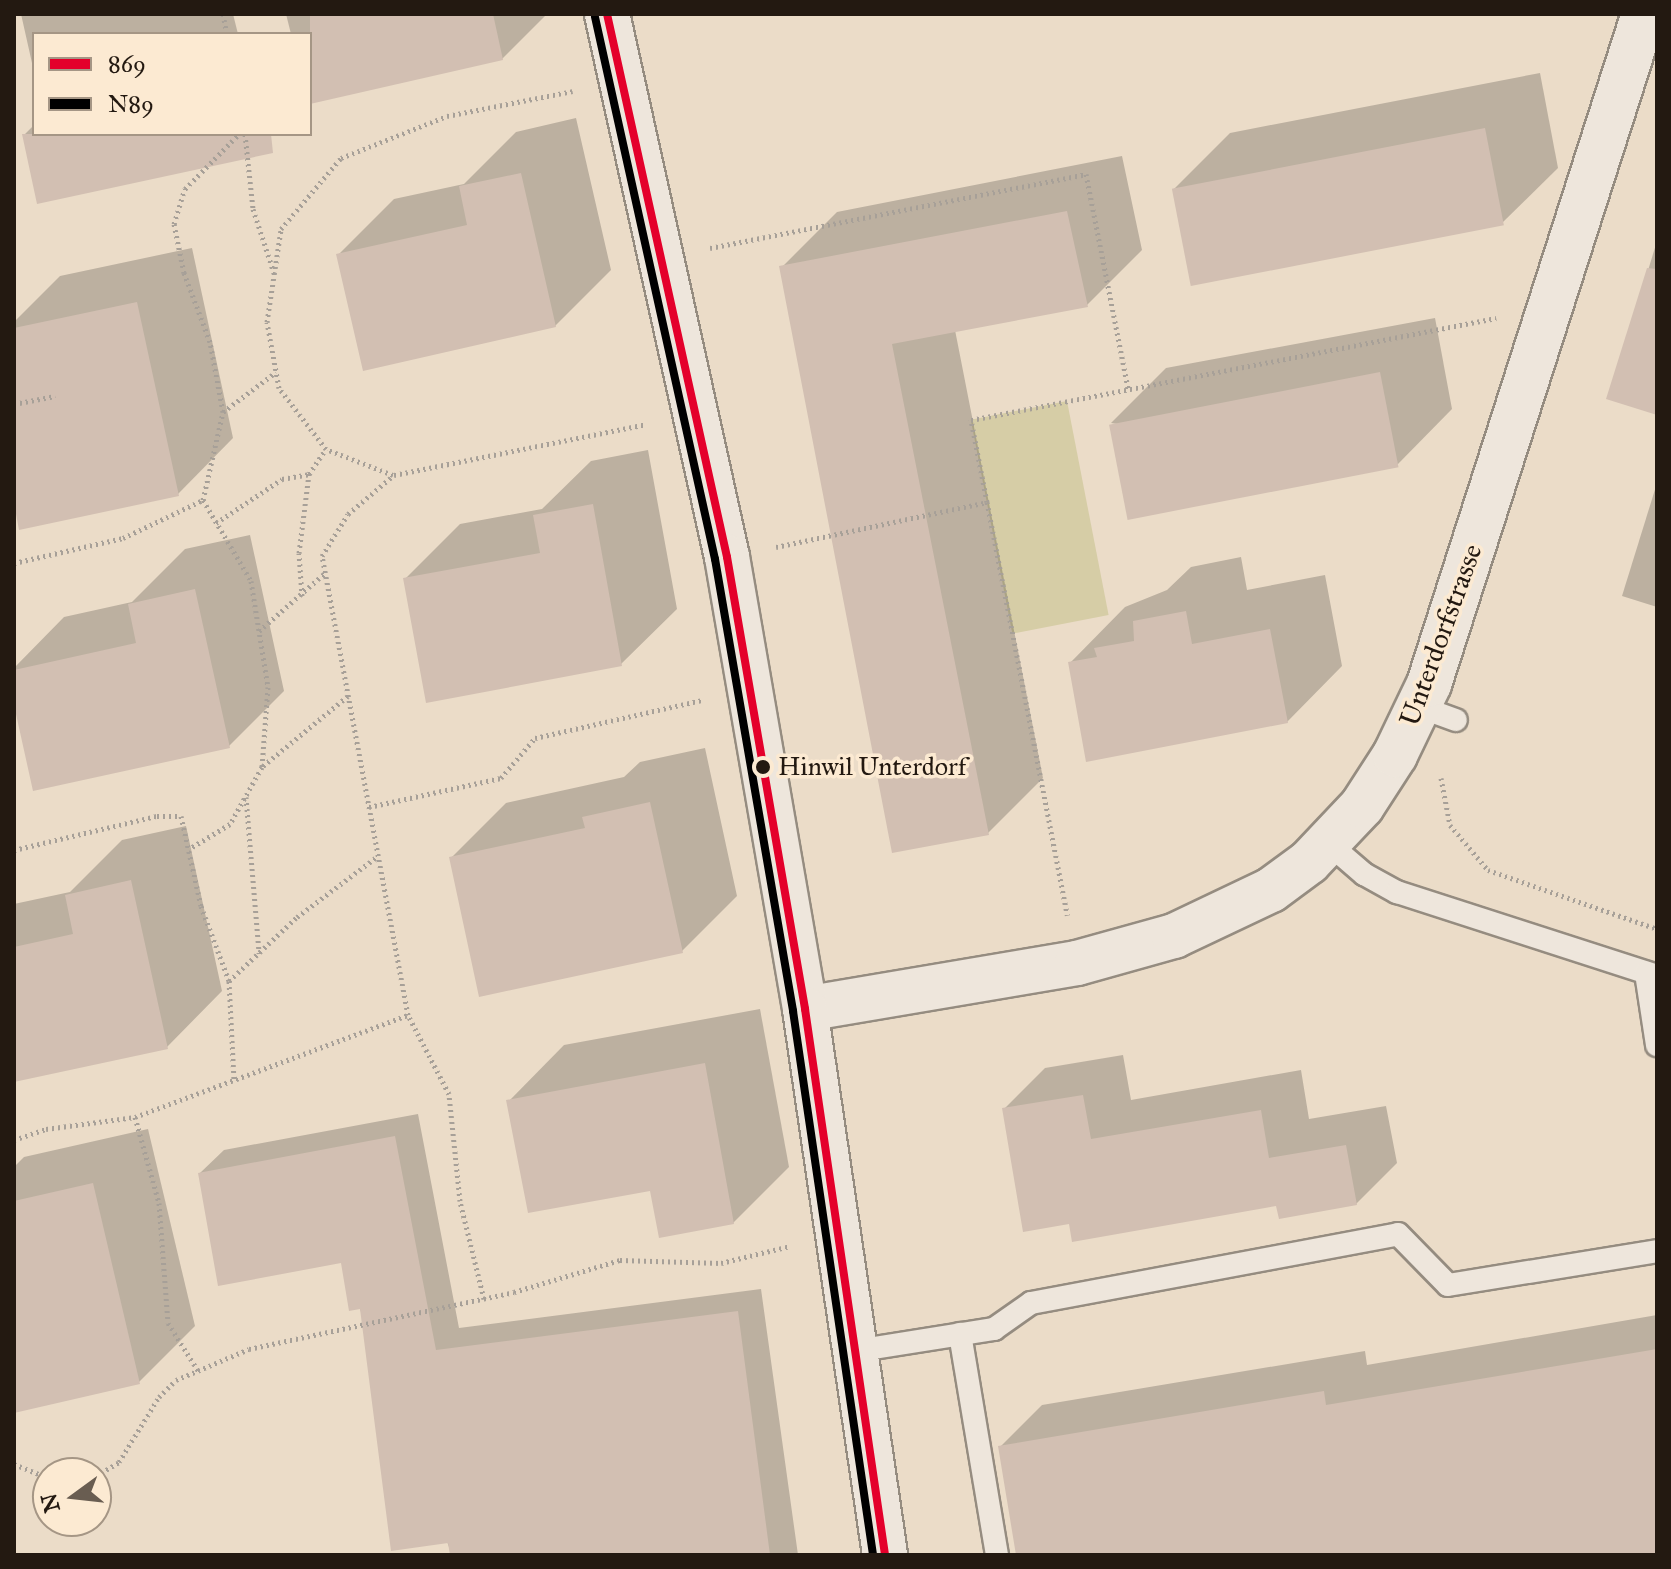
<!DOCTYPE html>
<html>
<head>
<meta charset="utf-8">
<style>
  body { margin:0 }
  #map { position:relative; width:1671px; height:1569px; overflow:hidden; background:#ebdcc8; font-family:"IM FELL Great Primer",serif }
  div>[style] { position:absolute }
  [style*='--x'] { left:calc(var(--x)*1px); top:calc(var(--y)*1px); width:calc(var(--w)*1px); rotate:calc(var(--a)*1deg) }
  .green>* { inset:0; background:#d6cda6; transform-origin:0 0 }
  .shadow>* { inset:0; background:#0003 }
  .building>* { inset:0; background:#d2bfb2; transform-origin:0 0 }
  .path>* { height:5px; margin-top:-2.5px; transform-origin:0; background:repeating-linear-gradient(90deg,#a7a098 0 2px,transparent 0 6px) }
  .roads { filter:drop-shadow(2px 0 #958c80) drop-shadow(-2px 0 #958c80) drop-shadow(0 2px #958c80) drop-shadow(0 -2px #958c80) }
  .service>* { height:22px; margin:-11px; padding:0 11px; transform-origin:11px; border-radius:11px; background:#eee6dc }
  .minor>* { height:44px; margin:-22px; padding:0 22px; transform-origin:22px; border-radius:22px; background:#eee6dc }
  .tertiary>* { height:44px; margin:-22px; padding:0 22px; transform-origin:22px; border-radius:22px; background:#eee6dc }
  .bus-1>* { height:8px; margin:-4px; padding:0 4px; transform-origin:4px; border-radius:4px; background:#e4002b }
  .bus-2>* { height:8px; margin:-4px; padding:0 4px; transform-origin:4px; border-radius:4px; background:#000 }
  .dots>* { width:22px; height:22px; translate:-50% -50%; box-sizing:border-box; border:4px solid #fcead2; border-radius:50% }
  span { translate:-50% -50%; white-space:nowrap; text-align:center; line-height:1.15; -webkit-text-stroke:7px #fcead2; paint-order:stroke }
  .bus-label { font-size:26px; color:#231911 }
  .left { translate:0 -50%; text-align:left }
  .street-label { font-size:28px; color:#231911 }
  .frame { position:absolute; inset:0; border:16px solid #231911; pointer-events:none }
  .legend { position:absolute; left:32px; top:32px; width:280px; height:104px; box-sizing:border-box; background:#fcead2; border:2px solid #a59685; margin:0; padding:10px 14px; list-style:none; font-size:24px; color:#231911 }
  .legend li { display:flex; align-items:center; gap:16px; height:40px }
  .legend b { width:40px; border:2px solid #a59685 }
  .north { position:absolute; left:32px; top:1457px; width:80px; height:80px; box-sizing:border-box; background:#fcead2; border:2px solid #a59685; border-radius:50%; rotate:255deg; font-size:22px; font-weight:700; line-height:32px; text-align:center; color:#231911 }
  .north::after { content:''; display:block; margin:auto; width:28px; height:36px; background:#695d51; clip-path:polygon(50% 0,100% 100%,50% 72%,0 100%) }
</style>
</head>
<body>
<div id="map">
  <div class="green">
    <i style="left:1067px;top:401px;width:218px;height:98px;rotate:79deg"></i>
  </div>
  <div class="shadow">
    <i style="clip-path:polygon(21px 14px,233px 14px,238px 34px,34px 34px,34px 72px)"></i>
    <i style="clip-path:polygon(286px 14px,547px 14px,502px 59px,310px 102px,310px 34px,291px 34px)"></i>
    <i style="clip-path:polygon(1540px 73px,1558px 168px,1502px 223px,1174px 189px,1230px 133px)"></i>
    <i style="clip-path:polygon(576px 118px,611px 270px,555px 326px,338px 255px,394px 199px,464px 184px,516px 132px)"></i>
    <i style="clip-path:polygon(34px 125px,34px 134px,232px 134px,24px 135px)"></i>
    <i style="clip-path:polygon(1122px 156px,1142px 250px,1087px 305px,955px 330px,1043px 778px,988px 833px,782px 267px,837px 212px)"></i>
    <i style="clip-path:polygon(1657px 241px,1657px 413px,1609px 398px)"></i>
    <i style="clip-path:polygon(192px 248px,233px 438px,178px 494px,14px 493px,14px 322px,60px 276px)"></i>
    <i style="clip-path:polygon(1435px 318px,1452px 409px,1397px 465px,1111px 423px,1166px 368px)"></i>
    <i style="clip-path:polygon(648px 450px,677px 609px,621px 664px,405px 579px,460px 524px,542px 509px,591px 461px)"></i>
    <i style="clip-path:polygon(1657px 483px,1657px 607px,1622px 596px)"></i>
    <i style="clip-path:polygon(250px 535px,284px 691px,229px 746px,14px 695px,14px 668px,64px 617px,132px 602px,185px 549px)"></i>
    <i style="clip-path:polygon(1241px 557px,1247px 590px,1325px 575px,1342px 666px,1287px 722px,1070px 663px,1125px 607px,1167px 590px,1191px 567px)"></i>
    <i style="clip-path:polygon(705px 748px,737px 896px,682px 951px,451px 858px,506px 803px,624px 777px,640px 762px)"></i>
    <i style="clip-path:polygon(186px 826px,222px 991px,167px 1047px,14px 1080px,14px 904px,70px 892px,122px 840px)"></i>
    <i style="clip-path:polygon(760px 1009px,789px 1167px,733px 1223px,652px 1189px,509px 1101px,564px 1045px)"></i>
    <i style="clip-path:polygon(1123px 1055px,1131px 1100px,1301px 1070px,1309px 1119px,1386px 1106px,1397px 1163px,1356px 1204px,1278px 1204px,1071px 1221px,1004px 1109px,1045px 1068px)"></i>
    <i style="clip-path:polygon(418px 1114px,459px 1328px,761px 1289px,798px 1555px,452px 1555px,342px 1261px,200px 1173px,224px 1150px)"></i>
    <i style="clip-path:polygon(148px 1129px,195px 1326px,139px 1382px,14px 1411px,14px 1167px,24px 1157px)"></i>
    <i style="clip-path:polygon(1657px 1315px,1657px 1555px,1018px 1555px,1000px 1447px,1042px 1405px,1365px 1351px,1367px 1365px)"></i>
  </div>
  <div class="building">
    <i style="clip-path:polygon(310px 14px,493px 14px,503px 60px,310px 104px)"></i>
    <i style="left:1485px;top:128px;width:99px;height:319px;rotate:79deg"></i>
    <i style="clip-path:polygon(22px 134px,271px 134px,273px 153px,37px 204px)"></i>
    <i style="clip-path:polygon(521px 173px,556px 327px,363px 371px,336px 254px,467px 225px,459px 186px)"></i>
    <i style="clip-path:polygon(1067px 211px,1088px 307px,892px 344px,989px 835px,892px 853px,779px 266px)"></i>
    <i style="clip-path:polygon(1647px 268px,1657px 269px,1657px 415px,1606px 399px)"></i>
    <i style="clip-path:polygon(137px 302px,179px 496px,19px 530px,14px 503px,14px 328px)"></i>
    <i style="left:1380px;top:372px;width:97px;height:276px;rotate:79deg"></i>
    <i style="clip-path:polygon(593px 504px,622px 666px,426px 703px,403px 578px,540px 553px,533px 515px)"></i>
    <i style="clip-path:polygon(195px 589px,230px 748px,33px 791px,14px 705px,14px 670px,136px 643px,128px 604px)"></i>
    <i style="clip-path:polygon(1186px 611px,1192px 644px,1270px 629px,1288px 723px,1086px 762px,1068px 662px,1097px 657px,1094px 648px,1134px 641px,1133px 621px)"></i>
    <i style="clip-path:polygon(650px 802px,683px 953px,479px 997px,449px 857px,585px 828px,582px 817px)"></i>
    <i style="clip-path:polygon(131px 880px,168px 1049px,14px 1082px,14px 947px,73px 934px,65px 895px)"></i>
    <i style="clip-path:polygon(705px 1063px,734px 1224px,659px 1238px,650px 1191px,528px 1213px,506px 1100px)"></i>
    <i style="clip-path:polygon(1083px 1095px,1091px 1139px,1261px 1110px,1269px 1158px,1346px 1145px,1357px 1205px,1279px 1219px,1276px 1206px,1072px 1242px,1069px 1224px,1023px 1232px,1002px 1108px)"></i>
    <i style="clip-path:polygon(395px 1136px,436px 1350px,738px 1311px,770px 1555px,450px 1555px,448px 1543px,391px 1551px,360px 1309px,349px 1311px,341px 1263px,218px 1286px,198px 1173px)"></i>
    <i style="clip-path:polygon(93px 1183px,140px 1384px,14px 1413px,14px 1201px)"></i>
    <i style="clip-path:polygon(1657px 1349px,1657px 1555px,1016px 1555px,998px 1446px,1324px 1391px,1326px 1405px)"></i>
  </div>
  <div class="path">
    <i style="--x:223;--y:14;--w:20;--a:79"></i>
    <i style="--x:245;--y:134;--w:75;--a:83.9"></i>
    <i style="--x:253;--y:209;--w:67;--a:71.8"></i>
    <i style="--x:710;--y:248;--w:383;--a:-11.1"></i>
    <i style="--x:1086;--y:174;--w:219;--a:78.9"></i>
    <i style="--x:14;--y:404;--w:42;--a:-11"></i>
    <i style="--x:223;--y:412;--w:66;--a:-37"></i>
    <i style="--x:393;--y:475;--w:72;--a:-158.8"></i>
    <i style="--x:326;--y:449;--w:77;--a:-127.6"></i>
    <i style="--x:279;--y:388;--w:67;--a:-100.3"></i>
    <i style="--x:267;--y:322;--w:94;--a:-81.4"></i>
    <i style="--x:281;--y:229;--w:93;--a:-49.8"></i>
    <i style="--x:341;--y:158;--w:114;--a:-21.6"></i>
    <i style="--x:447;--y:116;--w:128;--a:-11.2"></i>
    <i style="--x:203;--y:500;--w:90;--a:-77.2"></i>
    <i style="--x:223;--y:412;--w:71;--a:-100.5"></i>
    <i style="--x:210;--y:342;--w:74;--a:-110.6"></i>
    <i style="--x:184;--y:273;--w:50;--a:-101.5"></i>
    <i style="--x:174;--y:224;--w:37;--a:-73"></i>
    <i style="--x:185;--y:189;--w:77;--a:-45.5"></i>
    <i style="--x:987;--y:502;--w:421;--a:79"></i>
    <i style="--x:216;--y:523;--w:79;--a:-33.7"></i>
    <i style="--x:282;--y:479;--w:27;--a:-10"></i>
    <i style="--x:776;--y:547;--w:216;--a:-12"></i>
    <i style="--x:987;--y:502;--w:84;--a:-101"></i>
    <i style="--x:971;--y:420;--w:535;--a:-10.99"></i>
    <i style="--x:14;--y:563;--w:112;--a:-12.9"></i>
    <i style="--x:123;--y:538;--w:89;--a:-25.4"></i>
    <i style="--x:203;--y:500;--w:94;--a:59.3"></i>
    <i style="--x:251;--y:581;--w:107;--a:80.9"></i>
    <i style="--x:268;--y:687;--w:80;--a:94.3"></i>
    <i style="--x:262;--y:767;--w:65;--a:119.3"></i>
    <i style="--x:230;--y:824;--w:48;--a:148.6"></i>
    <i style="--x:302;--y:596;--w:43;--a:-94"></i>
    <i style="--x:299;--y:553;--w:80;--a:-82.8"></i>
    <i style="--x:309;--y:474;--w:30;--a:-56"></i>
    <i style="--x:259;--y:631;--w:88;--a:-41.3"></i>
    <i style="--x:263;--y:766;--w:110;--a:-39.5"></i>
    <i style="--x:1441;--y:778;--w:48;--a:79.2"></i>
    <i style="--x:1450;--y:825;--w:59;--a:49.8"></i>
    <i style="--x:1488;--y:870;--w:179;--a:19.2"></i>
    <i style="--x:246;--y:797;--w:157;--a:85.2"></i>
    <i style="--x:369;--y:807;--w:135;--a:-12.4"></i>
    <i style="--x:501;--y:778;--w:52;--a:-49.6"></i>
    <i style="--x:535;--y:738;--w:171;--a:-12.8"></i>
    <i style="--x:14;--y:850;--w:147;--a:-13.4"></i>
    <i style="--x:157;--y:816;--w:24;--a:0"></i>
    <i style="--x:181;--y:816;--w:92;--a:77.5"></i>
    <i style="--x:201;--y:906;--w:80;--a:69.5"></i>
    <i style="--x:229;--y:981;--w:99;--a:87.1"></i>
    <i style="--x:229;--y:981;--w:93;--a:-43.3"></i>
    <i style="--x:297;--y:917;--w:101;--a:-37"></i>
    <i style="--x:135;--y:1117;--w:89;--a:74.4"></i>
    <i style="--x:159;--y:1203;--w:120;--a:85.7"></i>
    <i style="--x:168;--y:1323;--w:58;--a:57.7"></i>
    <i style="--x:14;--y:1140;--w:34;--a:-19"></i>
    <i style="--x:46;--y:1129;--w:90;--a:-7.7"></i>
    <i style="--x:135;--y:1117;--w:291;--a:-20.5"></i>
    <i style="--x:484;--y:1299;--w:101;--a:-103.8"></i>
    <i style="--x:460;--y:1201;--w:108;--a:-95.9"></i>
    <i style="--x:449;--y:1094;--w:89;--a:-117.4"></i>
    <i style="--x:408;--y:1015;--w:467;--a:-100.6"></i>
    <i style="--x:322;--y:556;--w:49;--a:-58.2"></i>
    <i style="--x:348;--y:514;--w:60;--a:-40.3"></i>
    <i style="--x:394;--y:475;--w:257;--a:-11.4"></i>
    <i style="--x:14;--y:1464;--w:37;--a:22"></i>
    <i style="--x:96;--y:1476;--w:27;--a:-31"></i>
    <i style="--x:119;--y:1462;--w:76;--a:-58.4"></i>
    <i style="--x:159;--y:1397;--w:24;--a:-45"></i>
    <i style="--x:176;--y:1380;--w:79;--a:-23"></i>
    <i style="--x:249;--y:1349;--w:271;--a:-12.1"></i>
    <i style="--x:514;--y:1292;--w:111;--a:-16.8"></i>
    <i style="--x:620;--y:1260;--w:101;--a:1.7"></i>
    <i style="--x:721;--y:1263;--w:71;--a:-13.8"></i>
  </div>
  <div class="roads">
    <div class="service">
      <i style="--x:1420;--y:707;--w:38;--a:20"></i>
      <i style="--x:1328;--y:843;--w:48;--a:40.7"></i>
      <i style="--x:1364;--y:874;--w:38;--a:29"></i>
      <i style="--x:1397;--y:892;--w:273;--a:17.9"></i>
      <i style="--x:1646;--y:973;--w:73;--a:81.3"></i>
      <i style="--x:960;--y:1334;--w:224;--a:80.5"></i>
      <i style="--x:855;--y:1351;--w:141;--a:-9"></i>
      <i style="--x:994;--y:1329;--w:45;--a:-35.1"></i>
      <i style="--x:1031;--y:1303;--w:373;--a:-10.6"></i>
      <i style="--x:1398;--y:1234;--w:71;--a:45.6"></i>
      <i style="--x:1448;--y:1285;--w:212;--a:-9.2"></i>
    </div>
    <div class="minor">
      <i style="--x:805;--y:1009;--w:276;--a:-9.6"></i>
      <i style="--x:1077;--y:963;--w:101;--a:-15.6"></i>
      <i style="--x:1174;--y:936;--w:107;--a:-25.4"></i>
      <i style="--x:1271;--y:890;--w:47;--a:-36.4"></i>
      <i style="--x:1309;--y:862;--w:77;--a:-46.6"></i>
      <i style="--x:1362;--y:806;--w:61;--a:-57.1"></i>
      <i style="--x:1395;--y:755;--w:79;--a:-64.4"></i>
      <i style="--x:1429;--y:684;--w:704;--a:-72.21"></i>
    </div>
    <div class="tertiary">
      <i style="--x:607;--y:14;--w:556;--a:77.54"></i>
      <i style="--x:727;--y:557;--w:459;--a:80.2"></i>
      <i style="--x:805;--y:1009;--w:552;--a:81.66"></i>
    </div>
  </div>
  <div class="bus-1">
    <i style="--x:607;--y:14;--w:556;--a:77.54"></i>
    <i style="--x:727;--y:557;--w:459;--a:80.2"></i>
    <i style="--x:805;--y:1009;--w:552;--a:81.66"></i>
  </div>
  <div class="bus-2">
    <i style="--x:595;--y:17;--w:555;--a:77.52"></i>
    <i style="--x:715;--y:559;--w:459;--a:80.2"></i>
    <i style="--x:793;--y:1011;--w:550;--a:81.63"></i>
  </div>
  <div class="dots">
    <i style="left:763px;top:767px;background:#231911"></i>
  </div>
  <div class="bus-label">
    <span class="left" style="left:778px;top:767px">Hinwil Unterdorf</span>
  </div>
  <div class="street-label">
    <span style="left:1441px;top:635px;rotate:-70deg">Unterdorfstrasse</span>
  </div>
  <div class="frame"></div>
  <ul class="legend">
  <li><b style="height:10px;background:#e4002b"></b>869</li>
  <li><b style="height:10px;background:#000"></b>N89</li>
  </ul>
  <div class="north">N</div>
</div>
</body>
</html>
